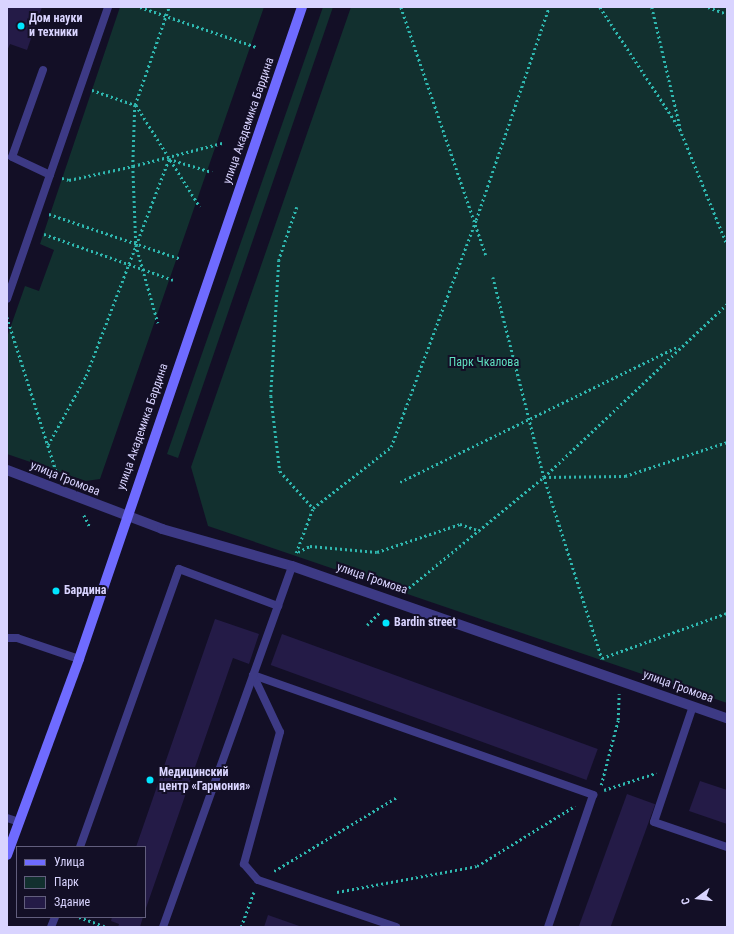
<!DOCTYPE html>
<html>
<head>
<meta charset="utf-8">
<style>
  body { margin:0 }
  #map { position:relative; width:734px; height:934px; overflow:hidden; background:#130f26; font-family:"Roboto Condensed",sans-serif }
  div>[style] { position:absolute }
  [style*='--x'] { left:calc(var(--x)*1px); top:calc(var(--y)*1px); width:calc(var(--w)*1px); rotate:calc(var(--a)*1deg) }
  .green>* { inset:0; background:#12302f }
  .building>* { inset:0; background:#241b47; transform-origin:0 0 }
  .path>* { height:2.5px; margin-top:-1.25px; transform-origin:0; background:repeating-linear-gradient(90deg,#2fb8b0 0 2px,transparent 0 5px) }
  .lane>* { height:8px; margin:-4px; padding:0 4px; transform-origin:4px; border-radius:4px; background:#3d3a85 }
  .street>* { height:10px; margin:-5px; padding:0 5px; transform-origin:5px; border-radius:5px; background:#3d3a85 }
  .secondary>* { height:10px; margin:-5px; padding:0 5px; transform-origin:5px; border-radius:5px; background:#6f6bff }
  .dots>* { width:11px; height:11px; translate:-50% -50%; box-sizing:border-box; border:2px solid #130f26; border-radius:50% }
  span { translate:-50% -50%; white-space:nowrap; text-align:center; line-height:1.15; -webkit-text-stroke:4px #130f26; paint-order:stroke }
  .poi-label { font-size:12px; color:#d9d4ff; font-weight:700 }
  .left { translate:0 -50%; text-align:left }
  .street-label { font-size:12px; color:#d9d4ff }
  .park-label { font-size:12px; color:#5fe0c0 }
  .frame { position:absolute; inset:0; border:8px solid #d9d4ff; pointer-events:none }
  .legend { position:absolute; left:16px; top:846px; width:130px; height:72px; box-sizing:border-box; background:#130f26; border:1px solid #625e7d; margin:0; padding:5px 7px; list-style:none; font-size:12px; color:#d9d4ff }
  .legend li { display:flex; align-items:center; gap:8px; height:20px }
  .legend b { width:20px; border:1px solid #625e7d }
  .north { position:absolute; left:678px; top:878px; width:40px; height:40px; -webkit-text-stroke:3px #130f26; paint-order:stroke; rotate:255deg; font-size:11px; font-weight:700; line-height:16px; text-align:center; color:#d9d4ff }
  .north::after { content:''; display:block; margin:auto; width:14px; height:18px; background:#d9d4ff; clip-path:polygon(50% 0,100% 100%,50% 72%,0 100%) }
</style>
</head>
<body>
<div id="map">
  <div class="green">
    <i style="clip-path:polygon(120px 7px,264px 7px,100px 479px,86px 481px,7px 454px,7px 337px,25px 286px,39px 291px,54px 250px,40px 244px)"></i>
    <i style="clip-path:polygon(323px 7px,333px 7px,178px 458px,167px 454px)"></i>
    <i style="clip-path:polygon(351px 7px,727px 7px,727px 703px,208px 526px,191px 467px)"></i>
  </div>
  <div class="building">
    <i style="clip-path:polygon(7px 7px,42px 7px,27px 50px,10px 44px,7px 51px)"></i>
    <i style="clip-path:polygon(215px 619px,259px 634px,249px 664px,233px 658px,145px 911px,145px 847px,136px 847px)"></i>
    <i style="left:282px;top:634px;width:336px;height:33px;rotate:20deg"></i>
    <i style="clip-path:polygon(700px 781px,727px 790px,727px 824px,689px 811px)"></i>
    <i style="left:627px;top:794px;width:30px;height:141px;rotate:20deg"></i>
    <i style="clip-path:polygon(268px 915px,302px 927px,264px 927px)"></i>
    <i style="clip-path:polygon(112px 917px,143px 917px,140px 927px,118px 927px,119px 924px,111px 921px)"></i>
  </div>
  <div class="path">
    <i style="--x:140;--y:7;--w:123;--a:19"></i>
    <i style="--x:401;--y:7;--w:262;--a:71.1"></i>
    <i style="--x:600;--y:7;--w:146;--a:56.7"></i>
    <i style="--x:680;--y:129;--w:124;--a:67.8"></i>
    <i style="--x:652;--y:7;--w:122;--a:76.8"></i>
    <i style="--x:708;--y:7;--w:20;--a:20"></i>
    <i style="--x:92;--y:90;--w:46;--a:19.2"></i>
    <i style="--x:135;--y:105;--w:104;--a:-70.9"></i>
    <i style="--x:135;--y:105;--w:61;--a:91.9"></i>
    <i style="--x:133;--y:166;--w:79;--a:87.8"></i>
    <i style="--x:136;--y:245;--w:81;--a:74.2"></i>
    <i style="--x:136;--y:105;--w:120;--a:57.9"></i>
    <i style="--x:62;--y:178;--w:7;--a:16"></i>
    <i style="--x:69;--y:180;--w:66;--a:-12.3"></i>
    <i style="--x:133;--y:166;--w:92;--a:-14.5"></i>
    <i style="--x:297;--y:207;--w:56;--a:108.8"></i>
    <i style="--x:279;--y:260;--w:136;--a:93.4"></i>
    <i style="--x:271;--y:396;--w:76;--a:83.2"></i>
    <i style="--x:280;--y:471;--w:50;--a:48.3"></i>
    <i style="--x:49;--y:214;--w:139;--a:18.8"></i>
    <i style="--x:44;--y:234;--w:137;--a:19.6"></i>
    <i style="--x:493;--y:277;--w:206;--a:75.7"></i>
    <i style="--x:544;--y:477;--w:191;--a:72.3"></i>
    <i style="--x:7;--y:317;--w:165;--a:72.3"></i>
    <i style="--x:48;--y:445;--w:79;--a:-61.2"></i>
    <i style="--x:86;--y:376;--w:232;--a:-69.1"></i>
    <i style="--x:169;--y:159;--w:45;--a:16.8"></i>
    <i style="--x:544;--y:477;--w:81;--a:-0.7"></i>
    <i style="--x:625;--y:476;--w:108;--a:-18.4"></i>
    <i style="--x:400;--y:482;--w:310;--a:-26"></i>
    <i style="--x:84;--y:515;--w:13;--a:63"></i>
    <i style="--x:298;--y:552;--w:13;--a:-27"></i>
    <i style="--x:310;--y:546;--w:67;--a:5.1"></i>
    <i style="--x:377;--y:552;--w:88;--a:-18.6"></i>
    <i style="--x:460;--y:524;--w:21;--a:19"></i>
    <i style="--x:296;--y:553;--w:48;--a:-69.3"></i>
    <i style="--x:313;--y:508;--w:99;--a:-38"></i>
    <i style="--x:391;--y:447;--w:242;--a:-69.5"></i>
    <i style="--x:476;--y:220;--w:225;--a:-71.1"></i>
    <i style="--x:405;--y:591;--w:180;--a:-39.4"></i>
    <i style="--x:544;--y:477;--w:252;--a:-43.4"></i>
    <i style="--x:367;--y:625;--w:20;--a:-45"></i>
    <i style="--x:602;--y:658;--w:133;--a:-19.8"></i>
    <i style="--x:601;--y:785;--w:67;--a:-75.3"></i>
    <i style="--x:618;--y:720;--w:26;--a:-88"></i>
    <i style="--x:604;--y:790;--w:55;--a:-18.1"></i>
    <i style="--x:274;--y:871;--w:144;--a:-31"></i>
    <i style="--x:337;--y:892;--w:142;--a:-10.5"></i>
    <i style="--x:477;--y:866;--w:115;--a:-31.5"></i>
    <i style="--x:79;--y:917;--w:29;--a:20"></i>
    <i style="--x:241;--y:927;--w:37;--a:-70"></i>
  </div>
  <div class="lane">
    <i style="--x:43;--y:70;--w:92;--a:109.6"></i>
    <i style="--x:12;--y:157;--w:42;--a:25.3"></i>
    <i style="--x:7;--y:299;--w:309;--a:-70.9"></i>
    <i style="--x:7;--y:638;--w:10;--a:0"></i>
    <i style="--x:17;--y:638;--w:65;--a:18.7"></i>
    <i style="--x:253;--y:675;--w:361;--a:19.4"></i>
    <i style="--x:593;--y:795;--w:139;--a:108.8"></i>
    <i style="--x:253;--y:675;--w:63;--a:64.7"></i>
    <i style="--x:280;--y:732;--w:137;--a:105.3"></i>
    <i style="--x:244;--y:864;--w:21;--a:49"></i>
    <i style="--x:258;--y:880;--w:146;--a:18.8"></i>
    <i style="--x:693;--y:706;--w:122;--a:108.6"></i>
    <i style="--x:654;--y:822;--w:77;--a:18.9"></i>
    <i style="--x:7;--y:818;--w:13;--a:18"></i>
    <i style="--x:80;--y:847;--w:295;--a:-70.4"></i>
    <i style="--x:179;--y:569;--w:106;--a:20.5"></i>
    <i style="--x:51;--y:927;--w:11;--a:-68"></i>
    <i style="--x:163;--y:927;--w:383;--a:-70.3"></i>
  </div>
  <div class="street">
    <i style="--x:7;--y:470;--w:166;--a:20.8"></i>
    <i style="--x:162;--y:529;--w:135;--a:15.9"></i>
    <i style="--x:292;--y:566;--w:461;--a:19.3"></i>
  </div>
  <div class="secondary">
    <i style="--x:7;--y:855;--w:209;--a:-69.8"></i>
    <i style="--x:79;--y:659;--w:689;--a:-71.12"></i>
  </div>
  <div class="dots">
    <i style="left:21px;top:26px;background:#00e5ff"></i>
    <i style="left:56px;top:591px;background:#00e5ff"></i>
    <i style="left:386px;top:623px;background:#00e5ff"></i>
    <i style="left:150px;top:780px;background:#00e5ff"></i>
  </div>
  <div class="poi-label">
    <span class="left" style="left:29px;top:26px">Дом науки<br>и техники</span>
    <span class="left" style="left:64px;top:591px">Бардина</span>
    <span class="left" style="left:394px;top:623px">Bardin street</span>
    <span class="left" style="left:159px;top:780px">Медицинский<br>центр «Гармония»</span>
  </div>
  <div class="street-label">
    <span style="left:249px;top:121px;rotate:-71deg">улица Академика Бардина</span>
    <span style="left:143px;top:427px;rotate:-71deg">улица Академика Бардина</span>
    <span style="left:65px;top:479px;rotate:22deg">улица Громова</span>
    <span style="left:372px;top:579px;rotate:19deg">улица Громова</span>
    <span style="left:678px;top:687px;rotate:20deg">улица Громова</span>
  </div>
  <div class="park-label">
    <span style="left:484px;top:363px">Парк Чкалова</span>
  </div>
  <div class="frame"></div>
  <ul class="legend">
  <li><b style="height:5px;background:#6f6bff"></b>Улица</li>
  <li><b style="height:11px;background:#12302f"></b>Парк</li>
  <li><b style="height:11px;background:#241b47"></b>Здание</li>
  </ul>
  <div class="north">С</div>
</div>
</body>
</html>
